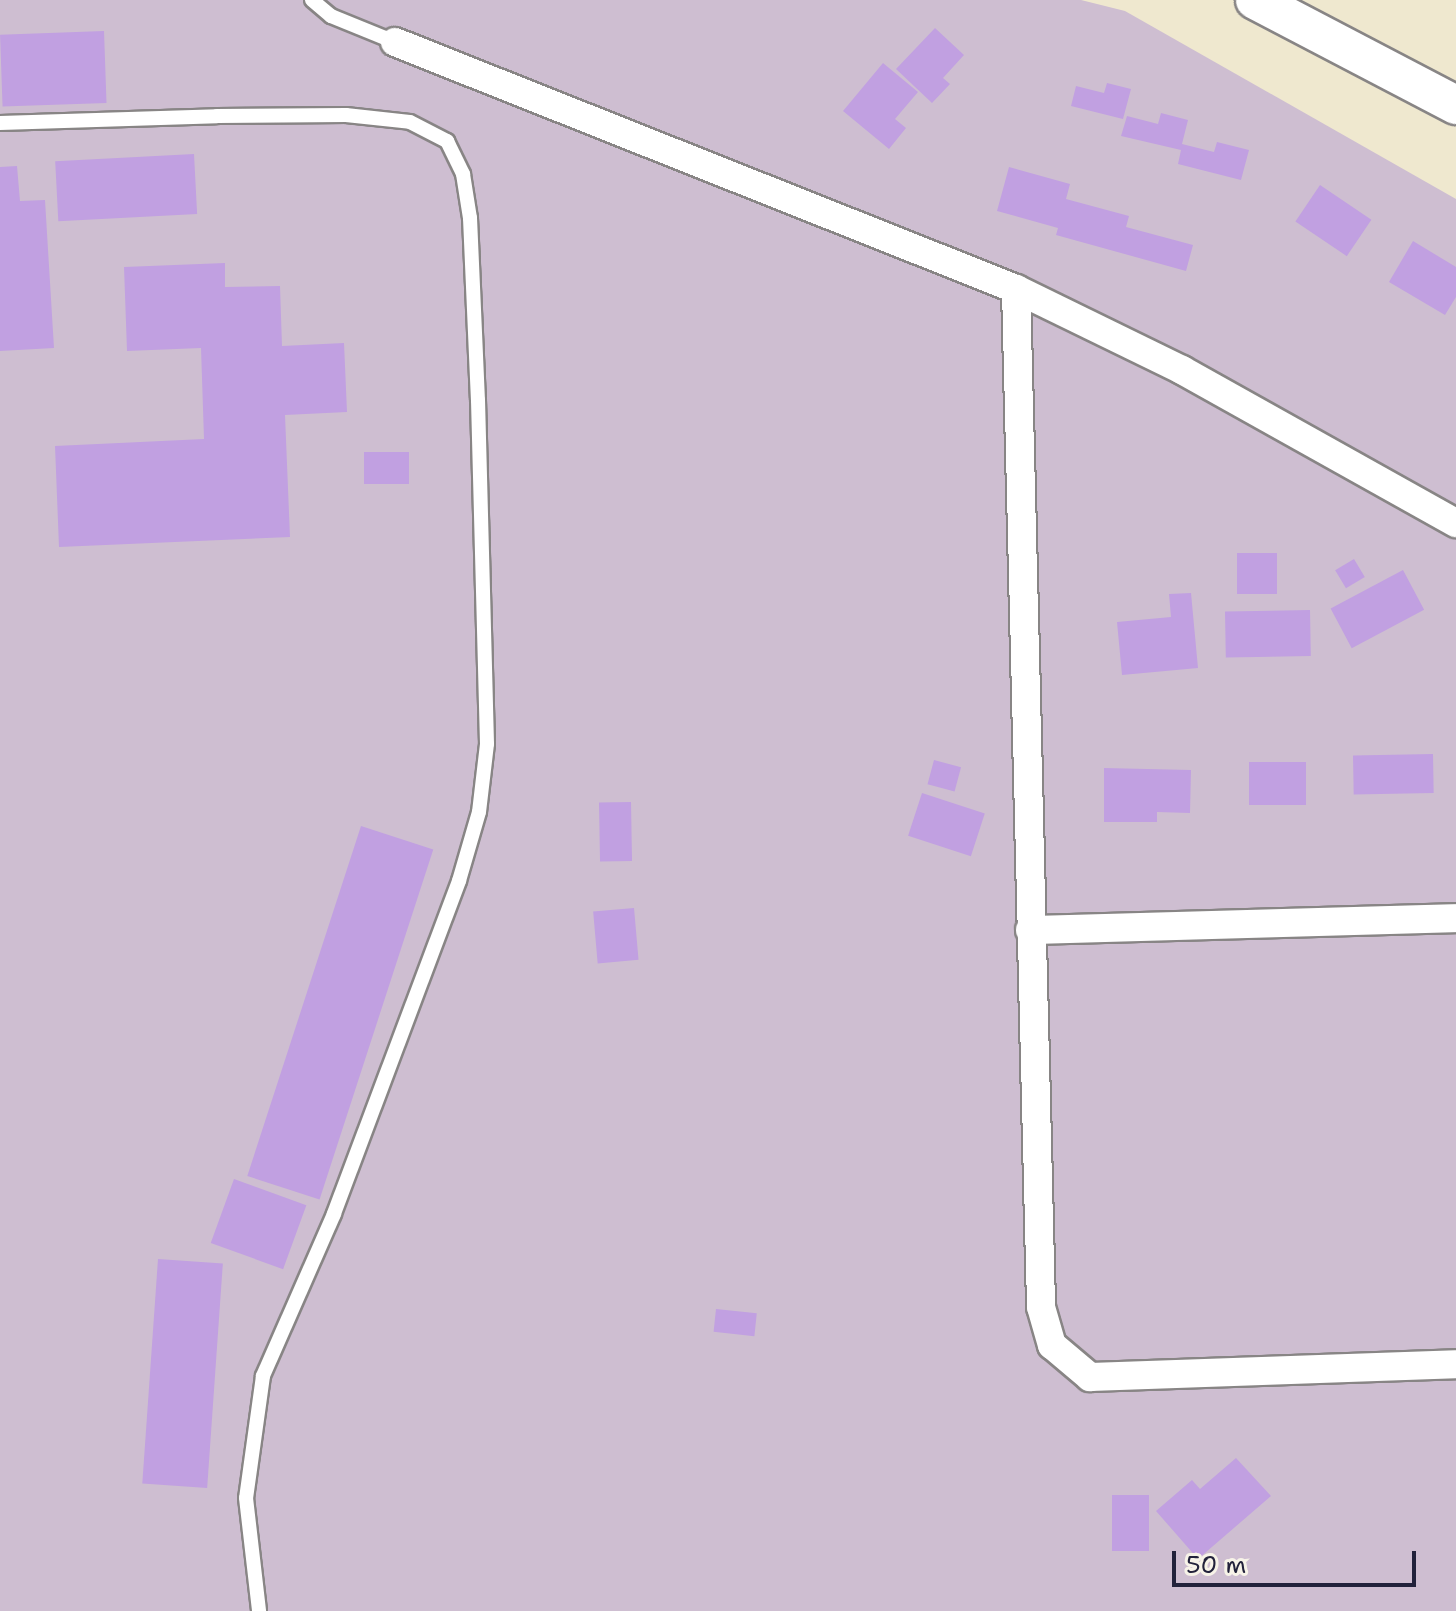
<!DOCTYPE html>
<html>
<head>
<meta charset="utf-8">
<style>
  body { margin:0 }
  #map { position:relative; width:1456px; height:1611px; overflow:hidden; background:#efe8cf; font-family:"Shantell Sans",sans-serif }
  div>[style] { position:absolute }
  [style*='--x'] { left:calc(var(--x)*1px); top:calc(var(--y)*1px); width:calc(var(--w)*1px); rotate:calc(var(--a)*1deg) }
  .industrial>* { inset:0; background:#cebed1 }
  .building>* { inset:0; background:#c1a0e1; transform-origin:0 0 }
  .roads { filter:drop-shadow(2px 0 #888585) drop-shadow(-2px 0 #888585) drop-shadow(0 2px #888585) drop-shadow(0 -2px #888585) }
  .service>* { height:14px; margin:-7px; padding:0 7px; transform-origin:7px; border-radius:7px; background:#fff }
  .minor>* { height:28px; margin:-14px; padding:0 14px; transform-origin:14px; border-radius:14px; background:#fff }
  .secondary>* { height:38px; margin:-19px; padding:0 19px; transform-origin:19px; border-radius:19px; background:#fff }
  span { translate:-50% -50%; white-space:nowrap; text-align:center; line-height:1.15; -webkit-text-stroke:6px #f7f3e8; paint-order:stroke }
  .scale { position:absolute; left:1172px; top:1551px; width:244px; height:36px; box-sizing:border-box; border:4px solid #22223b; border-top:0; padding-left:10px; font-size:24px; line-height:28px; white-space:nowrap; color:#22223b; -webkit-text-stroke:6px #f7f3e8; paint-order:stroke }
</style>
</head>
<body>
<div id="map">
  <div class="industrial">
    <i style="clip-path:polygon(0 0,1081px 0,1125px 11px,1456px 199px,1456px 1611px,0 1611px)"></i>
  </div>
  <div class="building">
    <i style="clip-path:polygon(935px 28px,964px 55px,943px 78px,950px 84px,932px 103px,896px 69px)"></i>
    <i style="left:104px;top:31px;width:72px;height:104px;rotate:88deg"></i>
    <i style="clip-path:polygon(883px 63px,918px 92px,895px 119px,906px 128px,889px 149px,843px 111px)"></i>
    <i style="clip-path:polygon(1107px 83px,1131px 89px,1123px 119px,1071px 106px,1076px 86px,1104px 93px)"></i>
    <i style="clip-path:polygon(1161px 113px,1188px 120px,1182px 144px,1214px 152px,1217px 142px,1249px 150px,1241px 180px,1178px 164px,1181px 150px,1121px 136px,1127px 116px,1158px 124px)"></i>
    <i style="left:194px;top:154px;width:60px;height:139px;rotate:87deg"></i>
    <i style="clip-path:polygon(17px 166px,20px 201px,45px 200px,54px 348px,0 351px,0 167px)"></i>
    <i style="clip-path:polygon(1009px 167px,1070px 184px,1066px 199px,1129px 216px,1126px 227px,1193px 245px,1186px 271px,1056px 235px,1058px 228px,997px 211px)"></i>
    <i style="left:1320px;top:185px;width:62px;height:44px;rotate:34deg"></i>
    <i style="clip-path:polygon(1413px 241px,1456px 267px,1456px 297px,1445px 315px,1389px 282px)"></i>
    <i style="clip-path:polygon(225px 263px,225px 287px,280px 286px,282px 346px,344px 343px,347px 412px,285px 415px,290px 537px,59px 547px,55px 446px,204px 439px,201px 348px,127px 351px,124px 267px)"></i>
    <i style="left:409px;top:452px;width:32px;height:45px;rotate:90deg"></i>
    <i style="left:1277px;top:553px;width:41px;height:40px;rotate:90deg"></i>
    <i style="left:1354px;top:559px;width:21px;height:22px;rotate:59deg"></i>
    <i style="left:1403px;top:570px;width:45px;height:82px;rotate:62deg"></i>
    <i style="clip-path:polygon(1191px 593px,1198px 668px,1122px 675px,1117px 622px,1171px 617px,1169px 594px)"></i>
    <i style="left:1310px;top:610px;width:46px;height:85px;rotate:89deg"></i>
    <i style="left:1433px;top:754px;width:39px;height:80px;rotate:89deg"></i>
    <i style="left:934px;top:760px;width:28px;height:25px;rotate:15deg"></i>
    <i style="left:1249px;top:762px;width:57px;height:43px"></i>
    <i style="clip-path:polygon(1104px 768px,1191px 770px,1190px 813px,1157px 812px,1157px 822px,1104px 822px)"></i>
    <i style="left:922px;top:793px;width:66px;height:45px;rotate:18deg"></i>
    <i style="left:631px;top:802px;width:59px;height:32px;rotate:89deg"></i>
    <i style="left:361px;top:826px;width:76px;height:368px;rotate:18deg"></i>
    <i style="left:634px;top:908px;width:52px;height:41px;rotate:85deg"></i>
    <i style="left:234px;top:1179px;width:77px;height:68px;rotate:20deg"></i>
    <i style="left:158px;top:1259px;width:65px;height:225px;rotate:4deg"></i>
    <i style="left:716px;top:1309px;width:41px;height:23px;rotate:6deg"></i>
    <i style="clip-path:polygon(1236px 1458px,1271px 1496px,1198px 1559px,1156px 1511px,1192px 1480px,1200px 1489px)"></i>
    <i style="left:1112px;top:1495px;width:37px;height:56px"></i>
  </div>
  <div class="roads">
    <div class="service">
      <i style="--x:312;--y:0;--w:25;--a:40"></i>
      <i style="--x:331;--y:16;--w:69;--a:22.1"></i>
      <i style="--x:0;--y:123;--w:217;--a:-1.8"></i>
      <i style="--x:217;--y:116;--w:129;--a:-0.4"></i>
      <i style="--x:346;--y:115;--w:64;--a:6.2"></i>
      <i style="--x:410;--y:122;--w:42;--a:27.2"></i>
      <i style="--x:447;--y:141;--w:37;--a:64"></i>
      <i style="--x:463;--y:174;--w:45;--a:81"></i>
      <i style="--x:470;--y:218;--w:182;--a:87.5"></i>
      <i style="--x:478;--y:400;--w:344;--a:88.5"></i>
      <i style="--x:487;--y:744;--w:68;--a:96.7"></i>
      <i style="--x:479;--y:812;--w:72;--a:106.2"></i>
      <i style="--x:459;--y:881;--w:356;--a:110.6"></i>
      <i style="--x:334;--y:1214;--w:177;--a:113.7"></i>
      <i style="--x:263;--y:1376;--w:123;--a:97.9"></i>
      <i style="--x:246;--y:1498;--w:114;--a:83.4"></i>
    </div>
    <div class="minor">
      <i style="--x:395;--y:42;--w:668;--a:21.69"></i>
      <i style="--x:1016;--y:289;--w:185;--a:26"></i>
      <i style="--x:1182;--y:370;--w:314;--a:29.2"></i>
      <i style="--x:1016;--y:289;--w:1018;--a:88.59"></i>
      <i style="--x:1041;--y:1307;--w:40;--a:74"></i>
      <i style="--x:1052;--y:1345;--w:50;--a:40.1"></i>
      <i style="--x:1090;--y:1377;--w:366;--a:-2"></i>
      <i style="--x:1030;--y:930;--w:426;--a:-1.6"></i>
    </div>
    <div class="secondary">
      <i style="--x:1255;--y:0;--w:227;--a:27.6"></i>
    </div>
  </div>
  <div class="scale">50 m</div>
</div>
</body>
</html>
